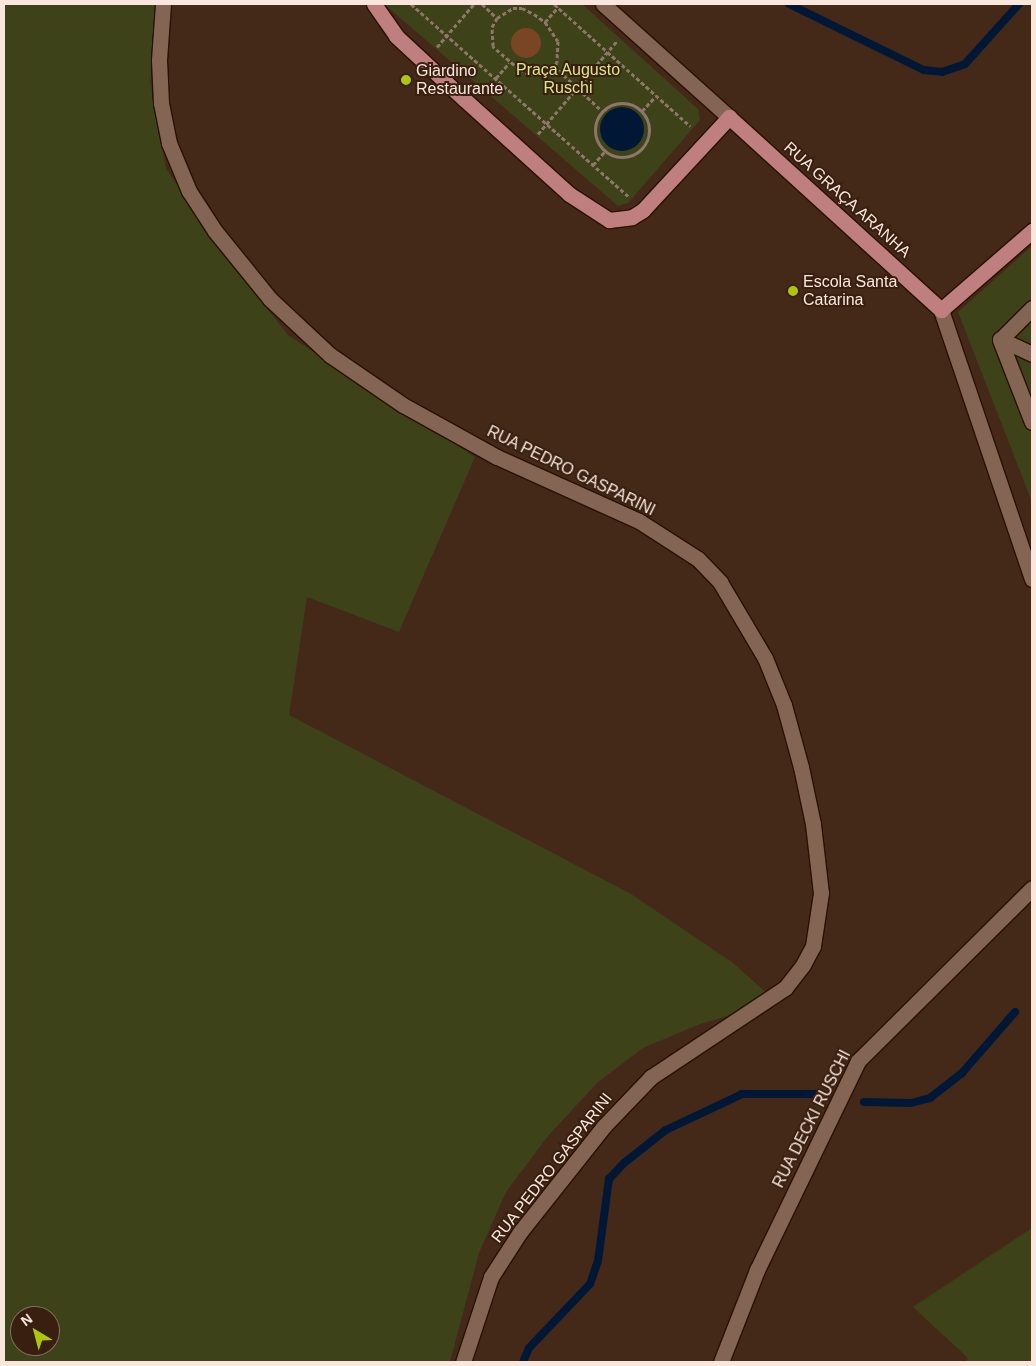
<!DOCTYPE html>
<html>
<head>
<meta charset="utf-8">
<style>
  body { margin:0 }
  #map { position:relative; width:1036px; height:1366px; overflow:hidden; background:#442919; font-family:Arial,sans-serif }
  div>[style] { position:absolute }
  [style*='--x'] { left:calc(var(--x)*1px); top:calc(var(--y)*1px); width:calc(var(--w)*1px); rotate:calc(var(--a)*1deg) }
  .green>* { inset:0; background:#3d4219 }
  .water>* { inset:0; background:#001836 }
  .round { border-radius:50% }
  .stream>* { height:8px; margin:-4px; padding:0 4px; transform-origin:4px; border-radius:4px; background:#001836 }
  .building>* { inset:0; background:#794524 }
  .path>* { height:3px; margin-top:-1.5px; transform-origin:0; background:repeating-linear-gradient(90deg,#8e7769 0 4px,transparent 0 6.5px) }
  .path>.ring { margin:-1.5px; padding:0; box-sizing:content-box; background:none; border:3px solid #8e7769; border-radius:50% }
  .roads { filter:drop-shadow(1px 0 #291103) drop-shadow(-1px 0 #291103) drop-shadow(0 1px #291103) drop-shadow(0 -1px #291103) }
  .street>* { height:15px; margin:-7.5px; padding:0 7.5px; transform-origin:7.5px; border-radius:7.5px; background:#846554 }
  .secondary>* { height:15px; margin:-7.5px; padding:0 7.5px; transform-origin:7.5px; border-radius:7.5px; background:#846554 }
  .primary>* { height:15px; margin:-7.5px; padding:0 7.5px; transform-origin:7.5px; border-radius:7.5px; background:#be7f7e }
  .dots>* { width:14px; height:14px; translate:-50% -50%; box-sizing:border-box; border:2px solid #391f0f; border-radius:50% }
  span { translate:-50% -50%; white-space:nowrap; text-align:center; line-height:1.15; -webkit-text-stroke:4px #391f0f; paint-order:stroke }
  .park-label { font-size:16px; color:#dae78b }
  .poi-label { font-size:16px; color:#f9e7dd }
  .left { translate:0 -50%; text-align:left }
  .street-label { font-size:16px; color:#f9e7dd }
  .frame { position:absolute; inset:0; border:5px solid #f9e7dd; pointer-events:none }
  .north { position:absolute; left:10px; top:1306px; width:50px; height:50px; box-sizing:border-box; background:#391f0f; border:1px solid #866f61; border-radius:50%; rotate:323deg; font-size:14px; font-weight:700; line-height:20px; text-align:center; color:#f9e7dd }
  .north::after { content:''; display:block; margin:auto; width:18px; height:22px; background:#adc60d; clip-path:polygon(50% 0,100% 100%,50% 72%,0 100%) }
</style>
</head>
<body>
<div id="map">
  <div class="green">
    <i style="clip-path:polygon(evenodd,4px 4px,164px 4px,163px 33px,150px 81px,166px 168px,216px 244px,288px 335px,475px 457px,399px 632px,307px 597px,289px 715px,631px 894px,732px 962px,770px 996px,751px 1009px,700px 1024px,643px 1048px,597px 1083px,548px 1136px,506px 1192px,479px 1253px,450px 1362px,4px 1362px,4px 4px,20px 1316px,50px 1316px,50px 1346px,20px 1346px,20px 1316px)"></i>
    <i style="clip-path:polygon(384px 4px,582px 4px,698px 109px,700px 120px,628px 203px,618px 206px)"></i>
    <i style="clip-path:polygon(1032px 246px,1032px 502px,958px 312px)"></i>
    <i style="clip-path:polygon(1032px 1228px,1032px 1362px,966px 1362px,968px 1358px,913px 1307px)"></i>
  </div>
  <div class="water">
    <i class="round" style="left:600px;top:107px;width:44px;height:44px"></i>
  </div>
  <div class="stream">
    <i style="--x:789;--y:4;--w:150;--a:26.1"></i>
    <i style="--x:924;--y:70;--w:18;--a:6"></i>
    <i style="--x:942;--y:72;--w:24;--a:-19"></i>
    <i style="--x:965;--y:64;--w:81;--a:-48"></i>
    <i style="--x:864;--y:1102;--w:47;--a:1.2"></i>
    <i style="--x:911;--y:1103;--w:20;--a:-15"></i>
    <i style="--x:930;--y:1098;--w:41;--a:-38"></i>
    <i style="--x:962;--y:1073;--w:81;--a:-49"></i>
    <i style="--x:523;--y:1362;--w:15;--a:-67"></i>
    <i style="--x:529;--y:1348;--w:88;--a:-46.4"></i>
    <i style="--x:590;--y:1284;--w:24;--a:-71"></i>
    <i style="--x:598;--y:1261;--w:83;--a:-82.4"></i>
    <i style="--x:609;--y:1179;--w:22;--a:-47"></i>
    <i style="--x:624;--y:1163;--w:53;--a:-38.2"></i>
    <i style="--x:666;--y:1130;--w:84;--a:-25.3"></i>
    <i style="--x:742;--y:1094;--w:77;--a:0"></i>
  </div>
  <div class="building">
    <i class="round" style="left:511px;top:28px;width:30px;height:30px"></i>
  </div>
  <div class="path">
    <i style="--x:411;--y:4;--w:290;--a:41.5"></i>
    <i style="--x:482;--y:4;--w:21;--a:43"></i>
    <i style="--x:554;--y:4;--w:183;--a:41.9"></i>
    <i style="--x:513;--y:8;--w:9;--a:0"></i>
    <i style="--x:522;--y:8;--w:13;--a:27"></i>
    <i style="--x:534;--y:14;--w:14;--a:36"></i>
    <i style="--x:545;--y:22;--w:23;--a:56"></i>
    <i style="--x:558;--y:41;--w:22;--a:93"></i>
    <i style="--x:557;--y:63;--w:16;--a:140"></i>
    <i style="--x:545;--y:73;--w:16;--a:176"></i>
    <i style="--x:529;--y:74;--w:11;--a:-153"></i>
    <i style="--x:519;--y:69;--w:35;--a:-139"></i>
    <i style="--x:493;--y:46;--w:19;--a:-93"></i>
    <i style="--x:492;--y:27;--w:10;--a:-61"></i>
    <i style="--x:497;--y:18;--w:19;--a:-32"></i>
    <i style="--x:545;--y:22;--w:20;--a:-49"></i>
    <i style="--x:437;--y:47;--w:57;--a:-49.3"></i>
    <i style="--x:554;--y:66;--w:66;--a:43.2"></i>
    <i style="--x:496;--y:78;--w:20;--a:-49"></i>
    <i class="ring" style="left:595px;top:103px;width:51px;height:51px"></i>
    <i style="--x:642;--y:111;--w:21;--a:-47"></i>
    <i style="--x:538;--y:134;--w:122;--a:-49.7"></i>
    <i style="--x:593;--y:165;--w:18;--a:-49"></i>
  </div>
  <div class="roads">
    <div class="street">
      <i style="--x:603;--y:4;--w:169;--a:41.9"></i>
      <i style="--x:1032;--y:308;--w:45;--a:135"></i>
      <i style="--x:1000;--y:340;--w:88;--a:68.7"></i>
      <i style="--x:1000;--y:339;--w:35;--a:25"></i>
    </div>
    <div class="secondary">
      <i style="--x:163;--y:4;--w:56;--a:94.1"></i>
      <i style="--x:159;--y:60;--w:43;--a:87.3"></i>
      <i style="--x:161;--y:103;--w:41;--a:78.7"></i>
      <i style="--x:169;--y:143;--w:52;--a:67.4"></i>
      <i style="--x:189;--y:191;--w:48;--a:57"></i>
      <i style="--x:215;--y:231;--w:87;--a:51"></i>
      <i style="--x:270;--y:299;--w:82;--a:43"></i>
      <i style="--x:330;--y:355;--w:88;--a:34.4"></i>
      <i style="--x:403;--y:405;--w:107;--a:29"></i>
      <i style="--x:497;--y:457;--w:156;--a:24.3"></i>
      <i style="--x:639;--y:521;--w:70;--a:32.8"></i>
      <i style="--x:698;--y:559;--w:32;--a:46"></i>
      <i style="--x:720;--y:582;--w:88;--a:59.4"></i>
      <i style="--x:765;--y:658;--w:51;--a:68"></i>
      <i style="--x:784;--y:705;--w:64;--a:74.7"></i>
      <i style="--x:801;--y:767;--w:58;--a:78.1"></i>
      <i style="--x:813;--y:824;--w:69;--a:83.4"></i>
      <i style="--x:821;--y:893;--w:54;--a:98.6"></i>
      <i style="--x:813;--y:946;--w:21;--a:118"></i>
      <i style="--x:803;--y:965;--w:29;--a:128"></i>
      <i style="--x:785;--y:988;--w:161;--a:146.4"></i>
      <i style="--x:651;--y:1077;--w:68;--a:133.8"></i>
      <i style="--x:604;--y:1126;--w:135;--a:128.4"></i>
      <i style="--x:520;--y:1232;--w:54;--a:122.8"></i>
      <i style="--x:491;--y:1277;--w:89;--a:108.2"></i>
      <i style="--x:941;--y:310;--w:284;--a:71.3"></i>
      <i style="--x:721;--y:1362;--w:99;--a:-68.6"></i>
      <i style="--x:757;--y:1270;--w:232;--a:-64.2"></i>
      <i style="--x:858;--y:1061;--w:245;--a:-44.8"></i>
    </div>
    <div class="primary">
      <i style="--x:374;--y:4;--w:39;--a:55"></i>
      <i style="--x:396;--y:36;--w:93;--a:42.8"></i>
      <i style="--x:464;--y:99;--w:142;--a:42.1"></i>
      <i style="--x:569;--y:194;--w:48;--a:33"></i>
      <i style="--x:609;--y:220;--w:23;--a:-7"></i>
      <i style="--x:632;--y:217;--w:13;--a:-32"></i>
      <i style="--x:643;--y:210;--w:127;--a:-47.2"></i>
      <i style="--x:729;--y:117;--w:287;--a:42.3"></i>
      <i style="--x:941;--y:310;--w:121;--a:-41"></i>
    </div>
  </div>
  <div class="dots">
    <i style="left:406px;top:80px;background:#adc60d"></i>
    <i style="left:793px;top:291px;background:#adc60d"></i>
  </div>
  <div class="park-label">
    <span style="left:568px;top:79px">Praça Augusto<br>Ruschi</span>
  </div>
  <div class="poi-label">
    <span class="left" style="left:416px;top:80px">Giardino<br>Restaurante</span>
    <span class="left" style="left:803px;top:291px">Escola Santa<br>Catarina</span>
  </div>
  <div class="street-label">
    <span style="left:847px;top:200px;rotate:42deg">RUA GRAÇA ARANHA</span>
    <span style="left:571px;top:471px;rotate:26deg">RUA PEDRO GASPARINI</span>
    <span style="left:812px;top:1119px;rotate:-63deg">RUA DECKI RUSCHI</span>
    <span style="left:552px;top:1168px;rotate:-52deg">RUA PEDRO GASPARINI</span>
  </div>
  <div class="frame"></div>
  <div class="north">N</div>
</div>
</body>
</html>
